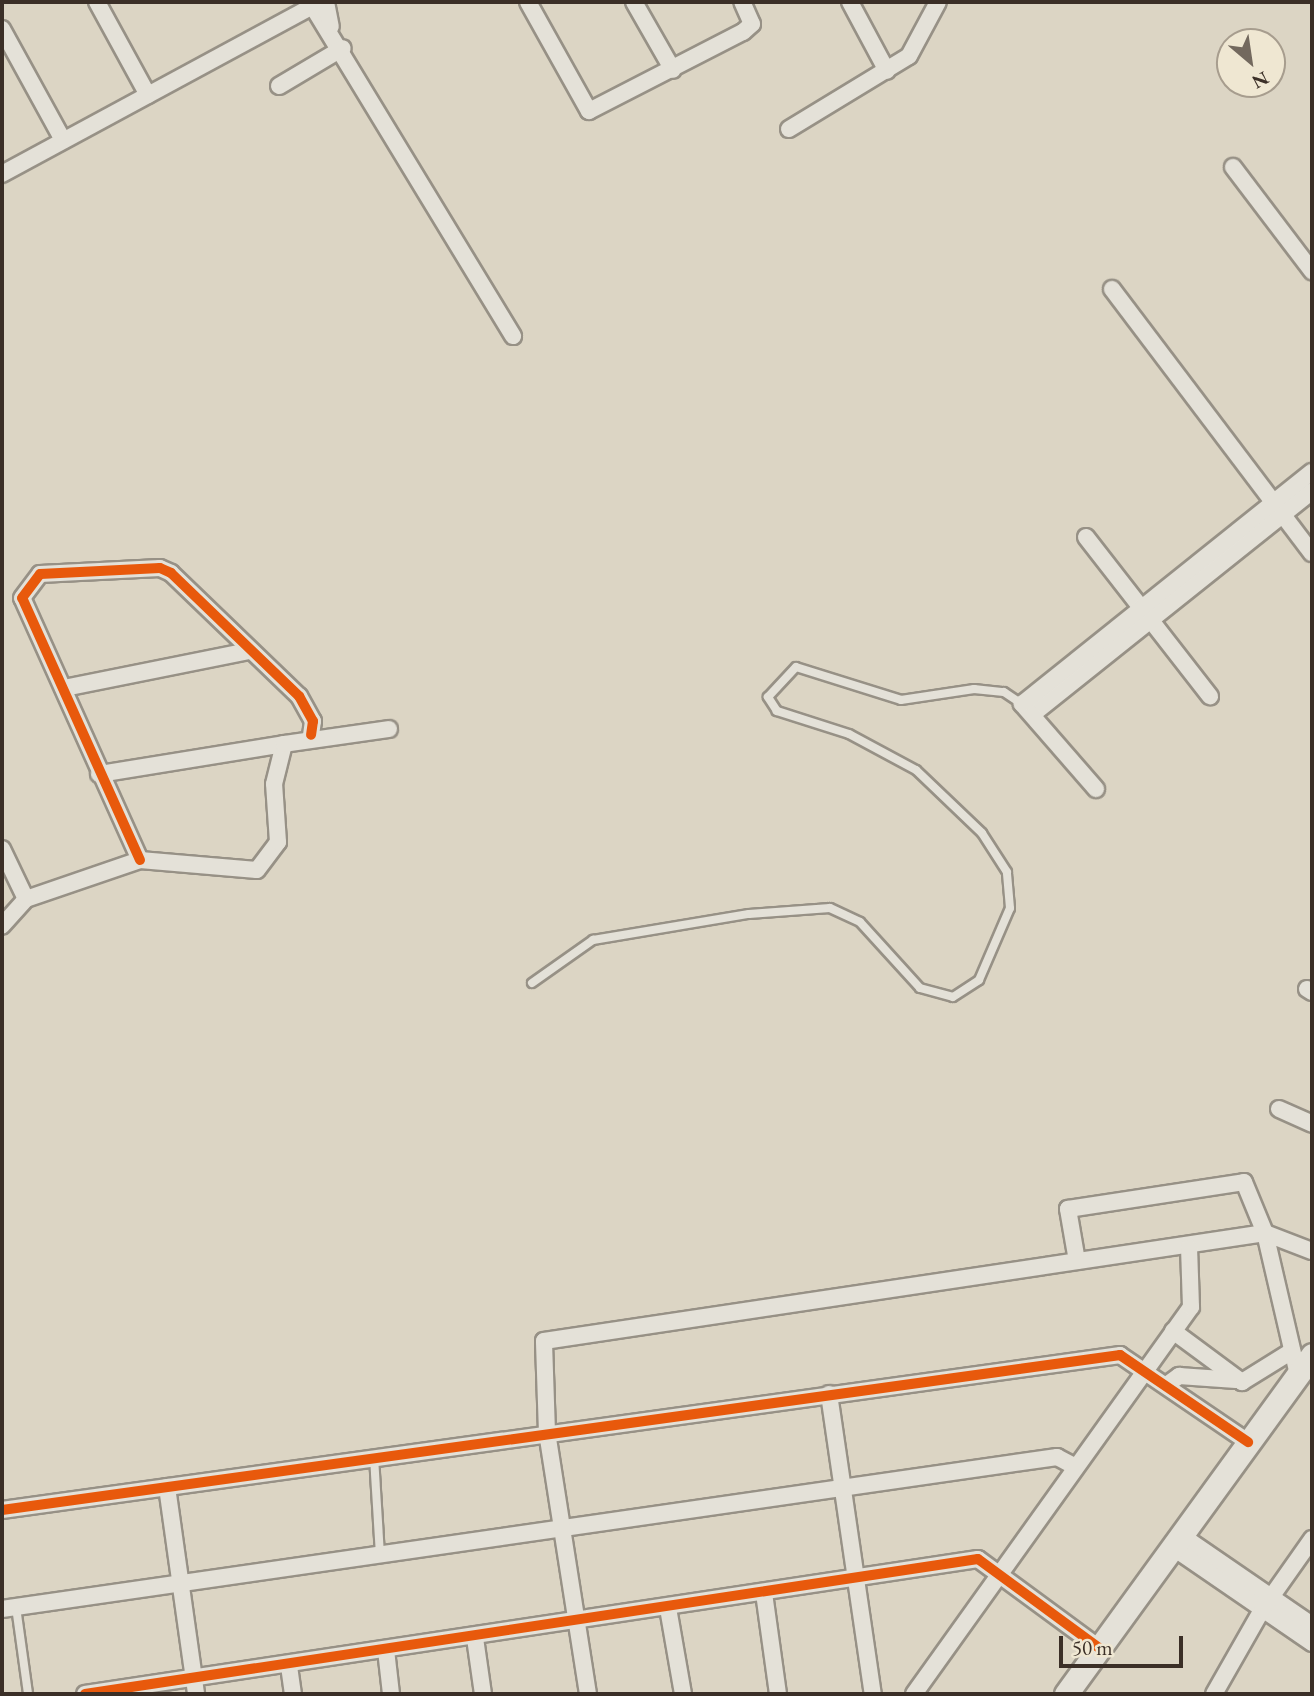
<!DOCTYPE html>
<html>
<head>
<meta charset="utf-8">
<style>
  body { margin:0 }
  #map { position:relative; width:1314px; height:1696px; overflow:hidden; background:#dcd5c4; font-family:"EB Garamond",serif }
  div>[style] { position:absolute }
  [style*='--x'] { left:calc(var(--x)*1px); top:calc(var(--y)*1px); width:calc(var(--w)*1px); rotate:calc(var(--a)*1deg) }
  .roads { filter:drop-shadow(2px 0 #979186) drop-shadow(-2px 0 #979186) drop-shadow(0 2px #979186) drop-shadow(0 -2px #979186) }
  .lane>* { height:8px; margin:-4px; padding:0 4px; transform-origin:4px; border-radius:4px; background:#e4e1d8 }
  .street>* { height:16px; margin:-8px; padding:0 8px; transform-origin:8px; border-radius:8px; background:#e4e1d8 }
  .secondary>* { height:23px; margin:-11.5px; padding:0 11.5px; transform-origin:11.5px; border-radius:11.5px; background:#e4e1d8 }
  .cycleway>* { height:10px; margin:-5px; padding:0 5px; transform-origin:5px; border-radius:5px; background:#e8590c }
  span { translate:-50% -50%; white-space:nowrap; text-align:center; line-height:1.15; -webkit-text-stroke:6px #efe7d2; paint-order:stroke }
  .frame { position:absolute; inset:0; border:4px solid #3b2f27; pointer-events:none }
  .north { position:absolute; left:1216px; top:28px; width:70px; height:70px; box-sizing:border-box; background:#efe7d2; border:2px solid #a79d8e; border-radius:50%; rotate:151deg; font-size:19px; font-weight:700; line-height:28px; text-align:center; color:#3b2f27 }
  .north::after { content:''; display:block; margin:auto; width:24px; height:32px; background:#73695e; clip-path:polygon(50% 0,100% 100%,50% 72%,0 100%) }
  .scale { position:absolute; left:1059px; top:1636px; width:124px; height:32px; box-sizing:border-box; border:4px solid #3b2f27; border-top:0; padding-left:9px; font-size:21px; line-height:24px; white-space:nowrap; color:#3b2f27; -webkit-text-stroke:5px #efe7d2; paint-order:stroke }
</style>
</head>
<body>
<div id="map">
  <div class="roads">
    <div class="lane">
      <i style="--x:532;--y:983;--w:75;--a:-35.2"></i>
      <i style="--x:593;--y:940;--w:158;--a:-9.5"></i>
      <i style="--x:749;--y:914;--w:81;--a:-4.2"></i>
      <i style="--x:830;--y:908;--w:33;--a:25"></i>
      <i style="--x:860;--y:922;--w:89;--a:47.7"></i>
      <i style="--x:920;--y:988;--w:34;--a:15"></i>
      <i style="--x:953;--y:997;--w:31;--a:-33"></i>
      <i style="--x:979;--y:980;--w:78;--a:-66.7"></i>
      <i style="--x:1010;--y:908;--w:36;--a:-95"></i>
      <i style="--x:1007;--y:872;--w:46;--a:-122.7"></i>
      <i style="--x:982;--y:833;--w:91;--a:-136.3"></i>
      <i style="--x:916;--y:770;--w:76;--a:-151.8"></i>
      <i style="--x:849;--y:734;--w:76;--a:-162.3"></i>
      <i style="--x:777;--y:711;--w:17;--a:-123"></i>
      <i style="--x:768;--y:697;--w:41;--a:-47"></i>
      <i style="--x:796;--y:667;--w:110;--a:17.4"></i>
      <i style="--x:901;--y:700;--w:74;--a:-8.6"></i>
      <i style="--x:974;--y:689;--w:30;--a:6"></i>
      <i style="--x:1004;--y:692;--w:22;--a:34"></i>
      <i style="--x:374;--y:1457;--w:97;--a:86.5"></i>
      <i style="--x:16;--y:1607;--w:88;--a:82.1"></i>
    </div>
    <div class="street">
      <i style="--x:97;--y:2;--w:106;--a:61.3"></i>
      <i style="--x:310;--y:2;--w:391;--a:58.7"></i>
      <i style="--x:326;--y:2;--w:25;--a:79"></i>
      <i style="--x:528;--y:2;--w:125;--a:60.8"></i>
      <i style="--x:589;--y:111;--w:173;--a:-27.2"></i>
      <i style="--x:743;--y:32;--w:12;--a:-42"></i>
      <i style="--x:752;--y:24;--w:24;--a:-114"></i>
      <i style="--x:634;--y:2;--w:78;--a:60.2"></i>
      <i style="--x:850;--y:2;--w:78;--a:61.8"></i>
      <i style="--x:2;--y:29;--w:127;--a:61.2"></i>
      <i style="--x:279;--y:86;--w:74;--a:-30.7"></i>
      <i style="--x:789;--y:129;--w:140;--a:-31.3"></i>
      <i style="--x:909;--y:56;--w:61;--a:-61.8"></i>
      <i style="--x:1233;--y:167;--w:131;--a:52.8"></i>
      <i style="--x:2;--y:174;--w:353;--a:-28.4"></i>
      <i style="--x:1112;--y:289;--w:331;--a:52.9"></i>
      <i style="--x:1086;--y:537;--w:202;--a:52.1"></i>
      <i style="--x:64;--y:688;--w:190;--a:-11.3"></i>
      <i style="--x:1033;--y:714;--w:357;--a:-38.6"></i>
      <i style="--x:99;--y:774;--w:187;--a:-9.2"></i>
      <i style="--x:1096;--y:789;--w:113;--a:-131"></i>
      <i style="--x:1022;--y:704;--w:371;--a:-38.7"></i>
      <i style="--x:2;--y:849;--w:55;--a:64.4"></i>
      <i style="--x:26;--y:899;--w:36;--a:132"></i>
      <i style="--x:140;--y:860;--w:287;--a:-114.2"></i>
      <i style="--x:22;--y:598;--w:30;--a:-53"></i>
      <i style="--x:40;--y:574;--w:120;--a:-2.9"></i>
      <i style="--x:160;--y:568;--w:12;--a:24"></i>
      <i style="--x:171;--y:573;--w:178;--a:43.9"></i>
      <i style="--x:299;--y:696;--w:29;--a:61"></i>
      <i style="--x:313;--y:721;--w:14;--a:98"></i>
      <i style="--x:26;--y:899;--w:120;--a:-18.9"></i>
      <i style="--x:140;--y:860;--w:117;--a:4.9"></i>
      <i style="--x:257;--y:870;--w:35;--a:-53"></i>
      <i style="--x:278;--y:842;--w:58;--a:-93.9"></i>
      <i style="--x:274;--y:784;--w:41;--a:-76"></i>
      <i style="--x:284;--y:744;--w:106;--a:-8.1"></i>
      <i style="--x:1307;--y:989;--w:6;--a:31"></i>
      <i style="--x:1279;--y:1109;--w:36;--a:24"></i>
      <i style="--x:1077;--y:1261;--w:53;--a:-99.8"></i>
      <i style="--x:1068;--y:1209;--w:178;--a:-8.7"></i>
      <i style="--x:1244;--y:1182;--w:55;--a:67.6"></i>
      <i style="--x:1265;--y:1233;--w:146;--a:76.9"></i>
      <i style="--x:1173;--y:1331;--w:86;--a:36.5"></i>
      <i style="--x:1242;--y:1382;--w:59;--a:-31.8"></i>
      <i style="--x:1168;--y:1384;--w:14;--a:-36"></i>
      <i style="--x:1179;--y:1376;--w:57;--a:4"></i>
      <i style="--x:829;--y:1394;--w:303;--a:81.7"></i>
      <i style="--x:167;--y:1487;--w:209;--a:82"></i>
      <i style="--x:2;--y:1510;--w:1129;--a:-7.89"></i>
      <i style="--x:1120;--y:1355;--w:155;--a:34.2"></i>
      <i style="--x:1181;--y:1535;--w:159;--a:34.5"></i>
      <i style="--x:1172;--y:1547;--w:170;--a:34.4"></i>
      <i style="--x:764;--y:1593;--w:102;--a:82.1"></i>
      <i style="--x:668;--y:1608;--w:87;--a:80.1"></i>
      <i style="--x:2;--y:1609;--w:1066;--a:-8.2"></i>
      <i style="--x:1057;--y:1457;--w:21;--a:28"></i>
      <i style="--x:475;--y:1638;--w:57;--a:81.9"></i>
      <i style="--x:386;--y:1650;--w:44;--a:83.5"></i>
      <i style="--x:289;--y:1666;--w:28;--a:82"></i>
      <i style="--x:85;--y:1694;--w:903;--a:-8.6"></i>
      <i style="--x:978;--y:1559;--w:150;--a:36.3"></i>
      <i style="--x:588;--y:1694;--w:264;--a:-98.9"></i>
      <i style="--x:547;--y:1433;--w:92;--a:-91.9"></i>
      <i style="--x:544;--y:1341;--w:729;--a:-8.52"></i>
      <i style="--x:1265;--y:1233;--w:50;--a:21"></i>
      <i style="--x:914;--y:1694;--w:476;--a:-54.4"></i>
      <i style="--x:1191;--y:1307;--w:59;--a:-91.9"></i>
      <i style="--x:1214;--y:1694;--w:97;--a:-60.3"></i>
      <i style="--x:1262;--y:1610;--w:87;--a:-54.8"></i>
    </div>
    <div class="secondary">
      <i style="--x:1066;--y:1694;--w:419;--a:-54"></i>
    </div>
  </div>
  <div class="cycleway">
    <i style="--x:140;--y:860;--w:287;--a:-114.2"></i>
    <i style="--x:22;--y:598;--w:30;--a:-53"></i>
    <i style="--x:40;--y:574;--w:120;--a:-2.9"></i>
    <i style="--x:160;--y:568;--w:12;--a:24"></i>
    <i style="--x:171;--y:573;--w:178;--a:43.9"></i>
    <i style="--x:299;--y:696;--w:29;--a:61"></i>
    <i style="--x:313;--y:721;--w:14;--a:98"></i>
    <i style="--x:2;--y:1510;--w:1129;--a:-7.89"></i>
    <i style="--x:1120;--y:1355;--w:155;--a:34.2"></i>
    <i style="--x:85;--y:1694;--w:903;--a:-8.6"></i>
    <i style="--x:978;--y:1559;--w:150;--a:36.3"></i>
  </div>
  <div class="frame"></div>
  <div class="north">N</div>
  <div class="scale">50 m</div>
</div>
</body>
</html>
